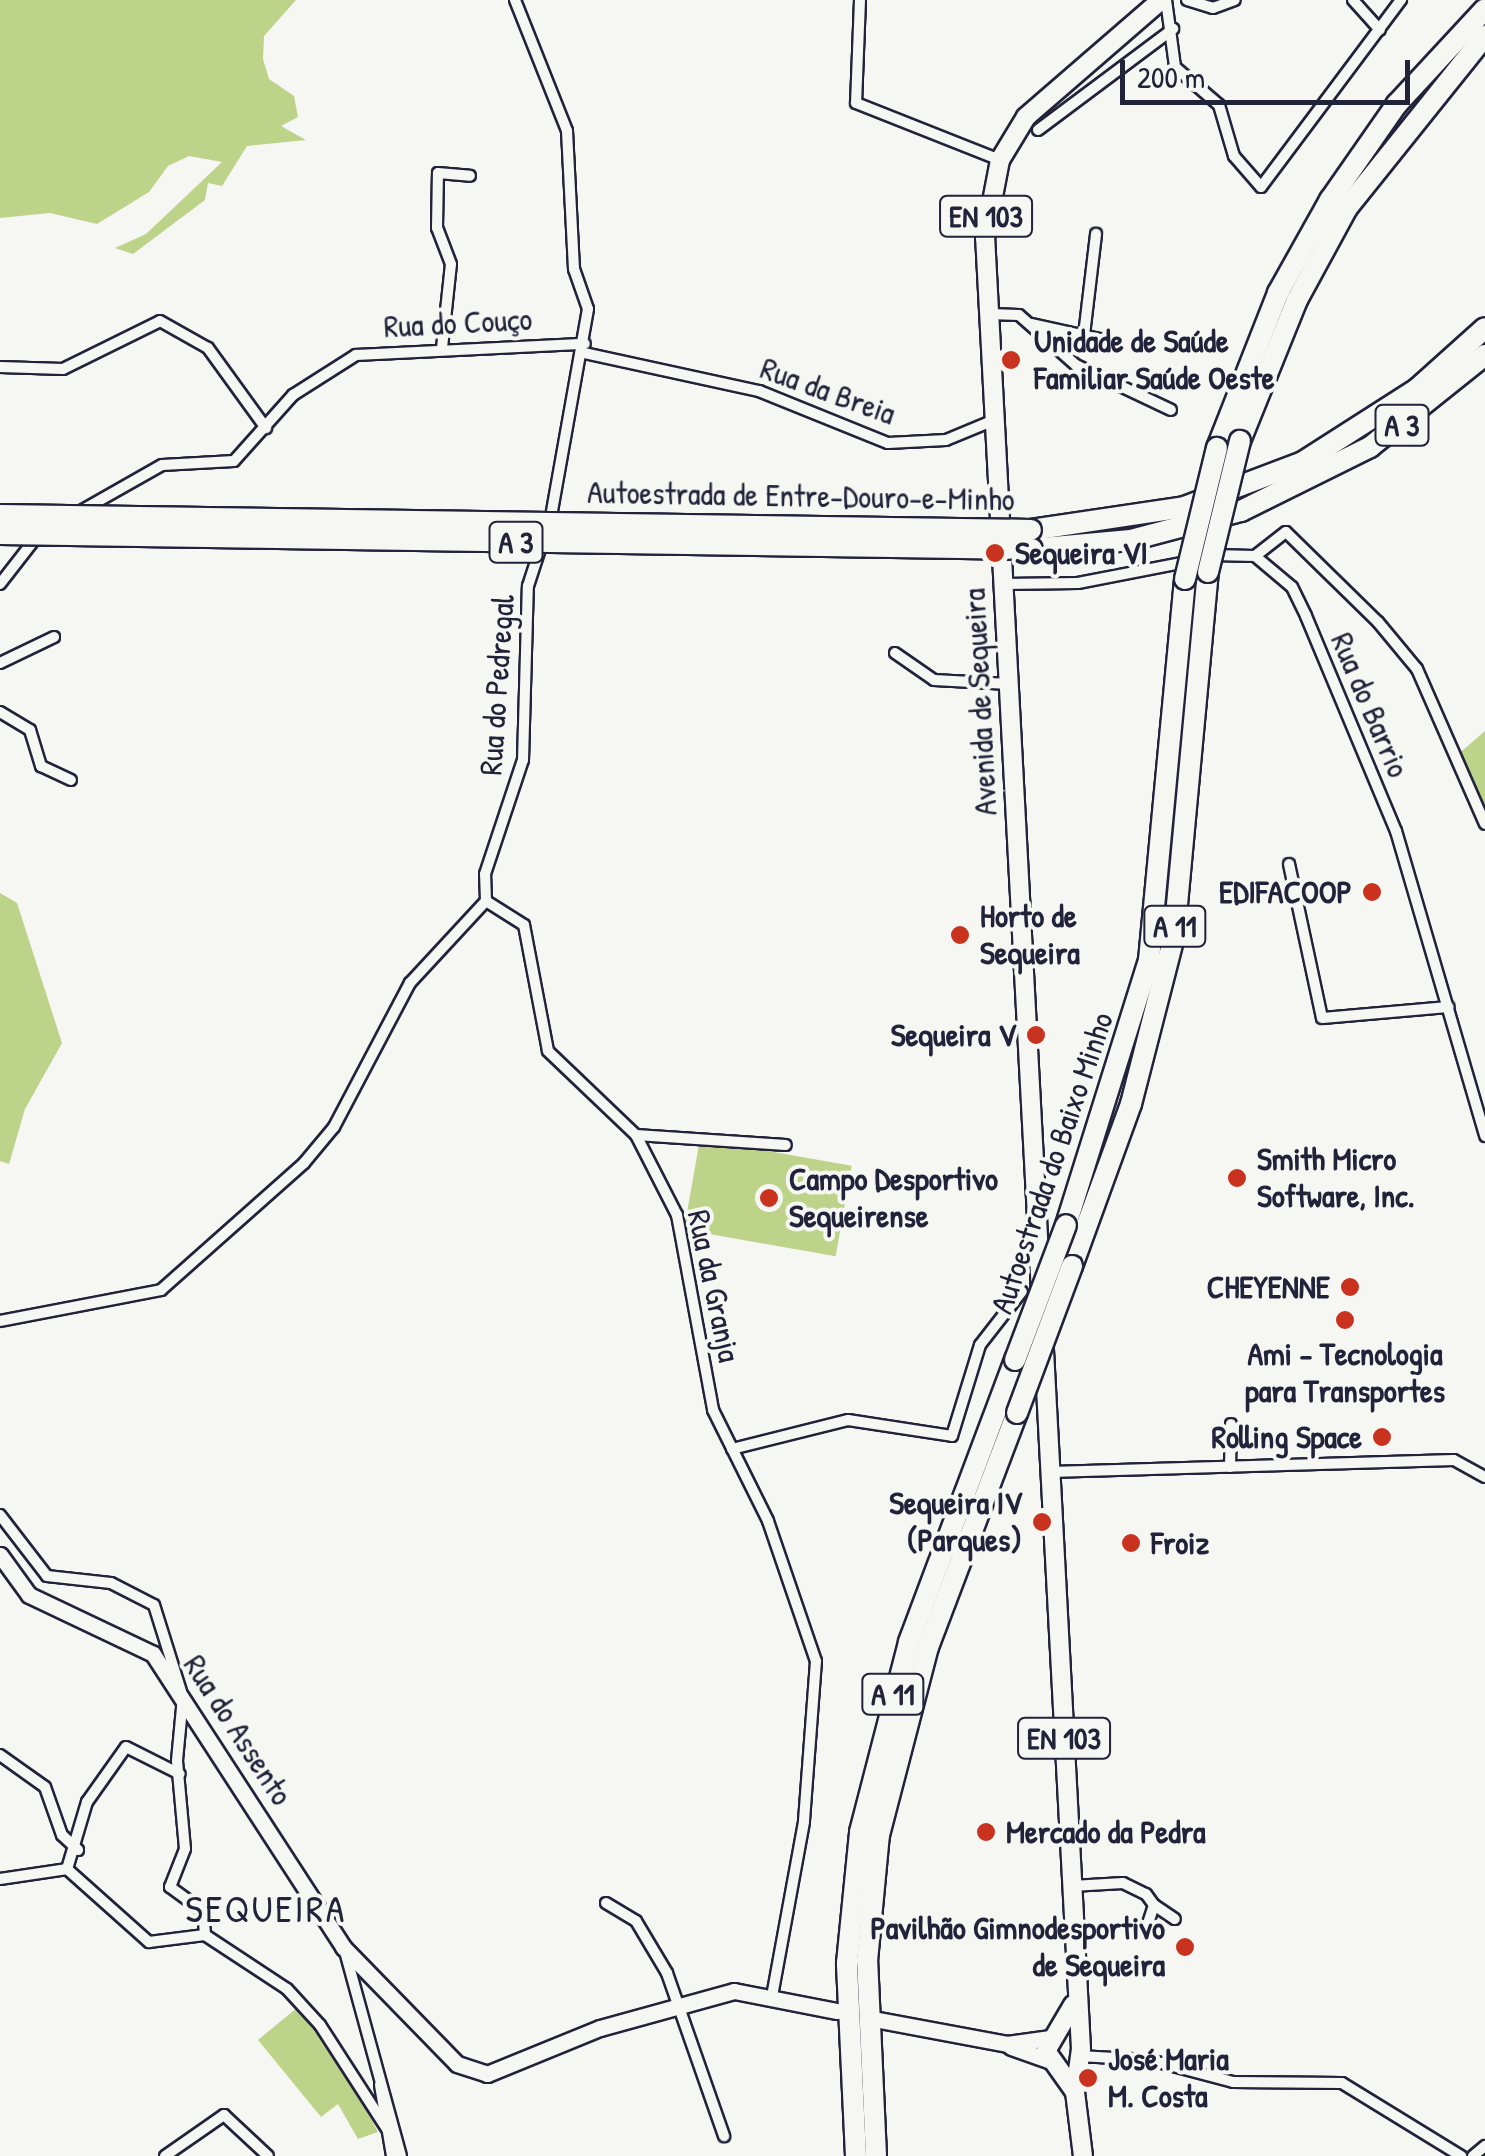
<!DOCTYPE html>
<html>
<head>
<meta charset="utf-8">
<style>
  body { margin:0 }
  #map { position:relative; width:1485px; height:2156px; overflow:hidden; background:#f6f6f2; font-family:"Patrick Hand",sans-serif }
  div>[style] { position:absolute }
  [style*='--x'] { left:calc(var(--x)*1px); top:calc(var(--y)*1px); width:calc(var(--w)*1px); rotate:calc(var(--a)*1deg) }
  .green>* { inset:0; background:#bdd389; transform-origin:0 0 }
  .roads { filter:drop-shadow(2px 0 #22223b) drop-shadow(-2px 0 #22223b) drop-shadow(0 2px #22223b) drop-shadow(0 -2px #22223b) }
  .street>* { height:10px; margin:-5px; padding:0 5px; transform-origin:5px; border-radius:5px; background:#f6f6f2 }
  .secondary>* { height:15px; margin:-7.5px; padding:0 7.5px; transform-origin:7.5px; border-radius:7.5px; background:#f6f6f2 }
  .primary>* { height:18px; margin:-9px; padding:0 9px; transform-origin:9px; border-radius:9px; background:#f6f6f2 }
  .highway>* { height:20px; margin:-10px; padding:0 10px; transform-origin:10px; border-radius:10px; background:#f6f6f2 }
  .bridges { filter:drop-shadow(2px 0 #22223b) drop-shadow(-2px 0 #22223b) drop-shadow(0 2px #22223b) drop-shadow(0 -2px #22223b) }
  .highway-bridge>* { height:20px; margin:-10px; padding:0 10px; transform-origin:10px; border-radius:10px; background:#f6f6f2 }
  .dots>* { width:28px; height:28px; translate:-50% -50%; box-sizing:border-box; border:5px solid #f6f6f2; border-radius:50% }
  span { translate:-50% -50%; white-space:nowrap; text-align:center; line-height:1.15; -webkit-text-stroke:8px #f6f6f2; paint-order:stroke }
  .shield-label span { padding:2px 8px; background:#f6f6f2; border:2px solid; border-radius:8px; -webkit-text-stroke-width:0 }
  .shield-label { font-size:30px; color:#22223b; font-weight:700 }
  .street-label { font-size:32px; color:#22223b }
  .poi-label { font-size:32px; color:#22223b; font-weight:700 }
  .left { translate:0 -50%; text-align:left }
  .right { translate:-100% -50%; text-align:right }
  .quarter-label { font-size:38px; color:#22223b; letter-spacing:2.5px }
  .scale { position:absolute; left:1120px; top:60px; width:290px; height:45px; box-sizing:border-box; border:5px solid #22223b; border-top:0; padding-left:12px; font-size:30px; line-height:35px; white-space:nowrap; color:#22223b; -webkit-text-stroke:8px #f6f6f2; paint-order:stroke }
</style>
</head>
<body>
<div id="map">
  <div class="green">
    <i style="clip-path:polygon(0 0,296px 0,264px 36px,263px 59px,269px 79px,294px 96px,298px 117px,281px 126px,306px 140px,247px 146px,222px 186px,208px 183px,205px 200px,133px 254px,115px 248px,146px 234px,222px 162px,189px 156px,168px 166px,149px 192px,97px 224px,50px 213px,0 218px)"></i>
    <i style="clip-path:polygon(1485px 731px,1485px 814px,1455px 757px)"></i>
    <i style="clip-path:polygon(0 893px,17px 903px,62px 1043px,25px 1109px,9px 1164px,0 1161px)"></i>
    <i style="left:700px;top:1139px;width:154px;height:92px;rotate:10deg"></i>
    <i style="clip-path:polygon(298px 2007px,340px 2059px,378px 2132px,358px 2139px,338px 2104px,321px 2117px,258px 2040px)"></i>
  </div>
  <div class="roads">
    <div class="street">
      <i style="--x:515;--y:0;--w:141;--a:68.3"></i>
      <i style="--x:567;--y:131;--w:138;--a:87.1"></i>
      <i style="--x:574;--y:269;--w:42;--a:70.7"></i>
      <i style="--x:588;--y:309;--w:216;--a:100.1"></i>
      <i style="--x:860;--y:0;--w:103;--a:92.2"></i>
      <i style="--x:856;--y:103;--w:155;--a:21.6"></i>
      <i style="--x:1166;--y:0;--w:68;--a:82.3"></i>
      <i style="--x:1175;--y:67;--w:58;--a:40.8"></i>
      <i style="--x:1219;--y:105;--w:53;--a:73.6"></i>
      <i style="--x:1234;--y:156;--w:41;--a:48.9"></i>
      <i style="--x:1261;--y:187;--w:234;--a:-53.2"></i>
      <i style="--x:1187;--y:0;--w:27;--a:17"></i>
      <i style="--x:1213;--y:8;--w:23;--a:-20"></i>
      <i style="--x:1353;--y:0;--w:40;--a:48"></i>
      <i style="--x:1038;--y:130;--w:169;--a:-36.8"></i>
      <i style="--x:989;--y:314;--w:30;--a:2"></i>
      <i style="--x:1019;--y:315;--w:76;--a:41.3"></i>
      <i style="--x:1076;--y:365;--w:105;--a:25.3"></i>
      <i style="--x:1031;--y:324;--w:79;--a:12.4"></i>
      <i style="--x:1084;--y:335;--w:102;--a:-83.2"></i>
      <i style="--x:442;--y:348;--w:84;--a:-83.9"></i>
      <i style="--x:451;--y:264;--w:39;--a:-111"></i>
      <i style="--x:437;--y:228;--w:55;--a:-89"></i>
      <i style="--x:438;--y:173;--w:32;--a:5"></i>
      <i style="--x:584;--y:353;--w:179;--a:12.3"></i>
      <i style="--x:759;--y:391;--w:139;--a:22"></i>
      <i style="--x:888;--y:443;--w:58;--a:-3"></i>
      <i style="--x:946;--y:440;--w:52;--a:-22.6"></i>
      <i style="--x:0;--y:367;--w:63;--a:1.8"></i>
      <i style="--x:63;--y:369;--w:108;--a:-26.3"></i>
      <i style="--x:160;--y:321;--w:55;--a:29.4"></i>
      <i style="--x:208;--y:348;--w:99;--a:54.1"></i>
      <i style="--x:79;--y:512;--w:95;--a:-29.5"></i>
      <i style="--x:162;--y:465;--w:72;--a:-3.2"></i>
      <i style="--x:234;--y:461;--w:89;--a:-48.2"></i>
      <i style="--x:293;--y:395;--w:75;--a:-32.4"></i>
      <i style="--x:356;--y:355;--w:229;--a:-2.8"></i>
      <i style="--x:1212;--y:555;--w:43;--a:1.3"></i>
      <i style="--x:1255;--y:556;--w:48;--a:40"></i>
      <i style="--x:1292;--y:587;--w:32;--a:64"></i>
      <i style="--x:1306;--y:616;--w:233;--a:67.3"></i>
      <i style="--x:1396;--y:831;--w:318;--a:73.7"></i>
      <i style="--x:1255;--y:556;--w:39;--a:-38"></i>
      <i style="--x:1286;--y:532;--w:129;--a:44.4"></i>
      <i style="--x:1378;--y:622;--w:61;--a:50.3"></i>
      <i style="--x:1417;--y:669;--w:169;--a:66.3"></i>
      <i style="--x:0;--y:584;--w:57;--a:-52.1"></i>
      <i style="--x:1004;--y:584;--w:74;--a:-0.8"></i>
      <i style="--x:1078;--y:583;--w:115;--a:-11"></i>
      <i style="--x:895;--y:653;--w:47;--a:34.7"></i>
      <i style="--x:934;--y:680;--w:75;--a:3.1"></i>
      <i style="--x:0;--y:663;--w:60;--a:-25.7"></i>
      <i style="--x:0;--y:712;--w:35;--a:31"></i>
      <i style="--x:30;--y:730;--w:38;--a:73"></i>
      <i style="--x:41;--y:766;--w:33;--a:25"></i>
      <i style="--x:1289;--y:864;--w:157;--a:77.9"></i>
      <i style="--x:1322;--y:1018;--w:127;--a:-5"></i>
      <i style="--x:486;--y:901;--w:45;--a:32.3"></i>
      <i style="--x:524;--y:925;--w:128;--a:79.2"></i>
      <i style="--x:548;--y:1051;--w:122;--a:43.7"></i>
      <i style="--x:636;--y:1135;--w:90;--a:62.9"></i>
      <i style="--x:677;--y:1215;--w:198;--a:79.5"></i>
      <i style="--x:713;--y:1410;--w:124;--a:63.6"></i>
      <i style="--x:768;--y:1521;--w:148;--a:71.1"></i>
      <i style="--x:816;--y:1661;--w:161;--a:94.3"></i>
      <i style="--x:804;--y:1822;--w:178;--a:100.4"></i>
      <i style="--x:486;--y:901;--w:27;--a:-92"></i>
      <i style="--x:485;--y:874;--w:120;--a:-71.6"></i>
      <i style="--x:523;--y:760;--w:174;--a:-88.4"></i>
      <i style="--x:528;--y:586;--w:45;--a:-72"></i>
      <i style="--x:636;--y:1135;--w:150;--a:3.8"></i>
      <i style="--x:0;--y:1321;--w:164;--a:-10.9"></i>
      <i style="--x:161;--y:1290;--w:191;--a:-41.6"></i>
      <i style="--x:304;--y:1163;--w:47;--a:-50.2"></i>
      <i style="--x:334;--y:1127;--w:163;--a:-62.2"></i>
      <i style="--x:410;--y:983;--w:112;--a:-47.2"></i>
      <i style="--x:732;--y:1449;--w:120;--a:-14"></i>
      <i style="--x:848;--y:1420;--w:105;--a:8.7"></i>
      <i style="--x:952;--y:1436;--w:95;--a:-72.9"></i>
      <i style="--x:980;--y:1345;--w:68;--a:-52.1"></i>
      <i style="--x:1230;--y:1467;--w:43;--a:-88.7"></i>
      <i style="--x:1050;--y:1472;--w:404;--a:-1.7"></i>
      <i style="--x:1454;--y:1460;--w:35;--a:29"></i>
      <i style="--x:0;--y:1515;--w:77;--a:52.4"></i>
      <i style="--x:47;--y:1576;--w:64;--a:6.2"></i>
      <i style="--x:111;--y:1583;--w:48;--a:27.1"></i>
      <i style="--x:154;--y:1605;--w:90;--a:72.6"></i>
      <i style="--x:183;--y:1697;--w:64;--a:95.4"></i>
      <i style="--x:177;--y:1761;--w:88;--a:84.8"></i>
      <i style="--x:185;--y:1849;--w:41;--a:111.5"></i>
      <i style="--x:170;--y:1887;--w:41;--a:36"></i>
      <i style="--x:203;--y:1911;--w:24;--a:85"></i>
      <i style="--x:205;--y:1935;--w:98;--a:33.4"></i>
      <i style="--x:287;--y:1989;--w:49;--a:47.5"></i>
      <i style="--x:320;--y:2025;--w:124;--a:57.2"></i>
      <i style="--x:0;--y:1755;--w:55;--a:35.4"></i>
      <i style="--x:45;--y:1787;--w:51;--a:70.5"></i>
      <i style="--x:62;--y:1835;--w:22;--a:43"></i>
      <i style="--x:67;--y:1869;--w:110;--a:41.7"></i>
      <i style="--x:149;--y:1942;--w:56;--a:-7.1"></i>
      <i style="--x:0;--y:1879;--w:68;--a:-8.5"></i>
      <i style="--x:67;--y:1869;--w:70;--a:-73.4"></i>
      <i style="--x:87;--y:1802;--w:67;--a:-54.7"></i>
      <i style="--x:126;--y:1747;--w:60;--a:26.6"></i>
      <i style="--x:1072;--y:1886;--w:51;--a:-3.4"></i>
      <i style="--x:1123;--y:1883;--w:25;--a:26"></i>
      <i style="--x:1146;--y:1894;--w:14;--a:54"></i>
      <i style="--x:1154;--y:1905;--w:28;--a:108"></i>
      <i style="--x:606;--y:1903;--w:35;--a:31"></i>
      <i style="--x:636;--y:1921;--w:61;--a:59.2"></i>
      <i style="--x:667;--y:1973;--w:173;--a:70.7"></i>
      <i style="--x:1154;--y:1905;--w:25;--a:34"></i>
      <i style="--x:346;--y:1955;--w:208;--a:74.7"></i>
      <i style="--x:1079;--y:2056;--w:71;--a:3.2"></i>
      <i style="--x:1150;--y:2060;--w:86;--a:14.8"></i>
      <i style="--x:1233;--y:2082;--w:109;--a:0.5"></i>
      <i style="--x:1342;--y:2083;--w:140;--a:31.5"></i>
      <i style="--x:380;--y:2085;--w:72;--a:80.4"></i>
      <i style="--x:165;--y:2156;--w:72;--a:-34.8"></i>
      <i style="--x:224;--y:2115;--w:60;--a:43"></i>
      <i style="--x:1473;--y:2156;--w:16;--a:-40"></i>
    </div>
    <div class="secondary">
      <i style="--x:0;--y:1555;--w:49;--a:54.1"></i>
      <i style="--x:29;--y:1595;--w:137;--a:25.4"></i>
      <i style="--x:153;--y:1654;--w:349;--a:57"></i>
      <i style="--x:343;--y:1947;--w:163;--a:45.7"></i>
      <i style="--x:457;--y:2064;--w:32;--a:18"></i>
      <i style="--x:487;--y:2074;--w:122;--a:-22.2"></i>
      <i style="--x:600;--y:2028;--w:139;--a:-15.4"></i>
      <i style="--x:734;--y:1991;--w:105;--a:11"></i>
      <i style="--x:879;--y:2020;--w:130;--a:10.6"></i>
      <i style="--x:1007;--y:2044;--w:42;--a:-8.1"></i>
      <i style="--x:1011;--y:2047;--w:42;--a:19.3"></i>
    </div>
    <div class="primary">
      <i style="--x:1073;--y:2005;--w:53;--a:120.4"></i>
      <i style="--x:1046;--y:2051;--w:50;--a:54.7"></i>
      <i style="--x:1075;--y:2092;--w:64;--a:82.9"></i>
      <i style="--x:1075;--y:2092;--w:43;--a:-82.1"></i>
      <i style="--x:1081;--y:2049;--w:1814;--a:-93.03"></i>
      <i style="--x:985;--y:238;--w:79;--a:-79.1"></i>
      <i style="--x:1000;--y:160;--w:50;--a:-58.8"></i>
      <i style="--x:1026;--y:117;--w:179;--a:-40.9"></i>
    </div>
    <div class="highway">
      <i style="--x:1240;--y:441;--w:152;--a:-68"></i>
      <i style="--x:1297;--y:300;--w:105;--a:-61.5"></i>
      <i style="--x:1347;--y:208;--w:221;--a:-51.3"></i>
      <i style="--x:1217;--y:448;--w:167;--a:-68.5"></i>
      <i style="--x:1278;--y:293;--w:107;--a:-60.8"></i>
      <i style="--x:1330;--y:200;--w:117;--a:-55.1"></i>
      <i style="--x:1397;--y:104;--w:129;--a:-47.2"></i>
      <i style="--x:1031;--y:530;--w:155;--a:-8.5"></i>
      <i style="--x:1184;--y:507;--w:127;--a:-20.7"></i>
      <i style="--x:1303;--y:462;--w:135;--a:-32.6"></i>
      <i style="--x:1417;--y:389;--w:91;--a:-41.9"></i>
      <i style="--x:1032;--y:549;--w:99;--a:-5.2"></i>
      <i style="--x:1131;--y:540;--w:114;--a:-14.8"></i>
      <i style="--x:1241;--y:511;--w:144;--a:-26.4"></i>
      <i style="--x:1370;--y:447;--w:147;--a:-38.7"></i>
      <i style="--x:1066;--y:1225;--w:278;--a:-72.6"></i>
      <i style="--x:1149;--y:960;--w:383;--a:-84.6"></i>
      <i style="--x:1072;--y:1266;--w:172;--a:-70"></i>
      <i style="--x:1131;--y:1104;--w:172;--a:-75.6"></i>
      <i style="--x:1174;--y:937;--w:367;--a:-84.7"></i>
      <i style="--x:856;--y:2156;--w:193;--a:-92.7"></i>
      <i style="--x:847;--y:1963;--w:132;--a:-84.3"></i>
      <i style="--x:860;--y:1832;--w:196;--a:-75.5"></i>
      <i style="--x:909;--y:1642;--w:301;--a:-69.4"></i>
      <i style="--x:876;--y:2156;--w:195;--a:-92.6"></i>
      <i style="--x:867;--y:1961;--w:127;--a:-84.6"></i>
      <i style="--x:879;--y:1835;--w:194;--a:-75.4"></i>
      <i style="--x:928;--y:1647;--w:250;--a:-69.2"></i>
    </div>
  </div>
  <div class="bridges">
    <div class="highway-bridge">
      <i style="--x:0;--y:515;--w:1031;--a:0.83"></i>
      <i style="--x:0;--y:534;--w:1032;--a:0.83"></i>
      <i style="--x:1208;--y:572;--w:135;--a:-76.3"></i>
      <i style="--x:1185;--y:579;--w:135;--a:-76.3"></i>
      <i style="--x:1015;--y:1360;--w:144;--a:-69.3"></i>
      <i style="--x:1017;--y:1413;--w:157;--a:-69.5"></i>
    </div>
  </div>
  <div class="dots">
    <i style="left:1011px;top:360px;background:#c8321e"></i>
    <i style="left:995px;top:553px;background:#c8321e"></i>
    <i style="left:1372px;top:892px;background:#c8321e"></i>
    <i style="left:960px;top:935px;background:#c8321e"></i>
    <i style="left:1036px;top:1035px;background:#c8321e"></i>
    <i style="left:1237px;top:1178px;background:#c8321e"></i>
    <i style="left:769px;top:1198px;background:#c8321e"></i>
    <i style="left:1350px;top:1287px;background:#c8321e"></i>
    <i style="left:1345px;top:1320px;background:#c8321e"></i>
    <i style="left:1382px;top:1437px;background:#c8321e"></i>
    <i style="left:1042px;top:1522px;background:#c8321e"></i>
    <i style="left:1131px;top:1543px;background:#c8321e"></i>
    <i style="left:986px;top:1832px;background:#c8321e"></i>
    <i style="left:1185px;top:1947px;background:#c8321e"></i>
    <i style="left:1088px;top:2078px;background:#c8321e"></i>
  </div>
  <div class="shield-label">
    <span style="left:986px;top:216px">EN 103</span>
    <span style="left:1402px;top:425px">A 3</span>
    <span style="left:516px;top:542px">A 3</span>
    <span style="left:1175px;top:926px">A 11</span>
    <span style="left:893px;top:1694px">A 11</span>
    <span style="left:1064px;top:1738px">EN 103</span>
  </div>
  <div class="street-label">
    <span style="left:458px;top:323px;rotate:-3deg">Rua do Couço</span>
    <span style="left:828px;top:391px;rotate:20deg">Rua da Breia</span>
    <span style="left:801px;top:496px;rotate:1deg">Autoestrada de Entre-Douro-e-Minho</span>
    <span style="left:497px;top:685px;rotate:-86deg">Rua do Pedregal</span>
    <span style="left:980px;top:702px;rotate:-93deg">Avenida de Sequeira</span>
    <span style="left:1370px;top:705px;rotate:67deg">Rua do Barrio</span>
    <span style="left:1052px;top:1163px;rotate:-71deg">Autoestrada do Baixo Minho</span>
    <span style="left:714px;top:1286px;rotate:78deg">Rua da Granja</span>
    <span style="left:238px;top:1730px;rotate:57deg">Rua do Assento</span>
  </div>
  <div class="poi-label">
    <span class="left" style="left:1034px;top:360px">Unidade de Saúde<br>Familiar Saúde Oeste</span>
    <span class="left" style="left:1015px;top:553px">Sequeira VI</span>
    <span class="right" style="left:1352px;top:892px">EDIFACOOP</span>
    <span class="left" style="left:980px;top:935px">Horto de<br>Sequeira</span>
    <span class="right" style="left:1016px;top:1035px">Sequeira V</span>
    <span class="left" style="left:1257px;top:1178px">Smith Micro<br>Software, Inc.</span>
    <span class="left" style="left:789px;top:1198px">Campo Desportivo<br>Sequeirense</span>
    <span class="right" style="left:1330px;top:1287px">CHEYENNE</span>
    <span style="left:1345px;top:1373px">Ami - Tecnologia<br>para Transportes</span>
    <span class="right" style="left:1362px;top:1437px">Rolling Space</span>
    <span class="right" style="left:1022px;top:1522px">Sequeira IV<br>(Parques)</span>
    <span class="left" style="left:1151px;top:1543px">Froiz</span>
    <span class="left" style="left:1006px;top:1832px">Mercado da Pedra</span>
    <span class="right" style="left:1165px;top:1947px">Pavilhão Gimnodesportivo<br>de Sequeira</span>
    <span class="left" style="left:1108px;top:2078px">José Maria<br>M. Costa</span>
  </div>
  <div class="quarter-label">
    <span style="left:266px;top:1909px">SEQUEIRA</span>
  </div>
  <div class="scale">200 m</div>
</div>
</body>
</html>
